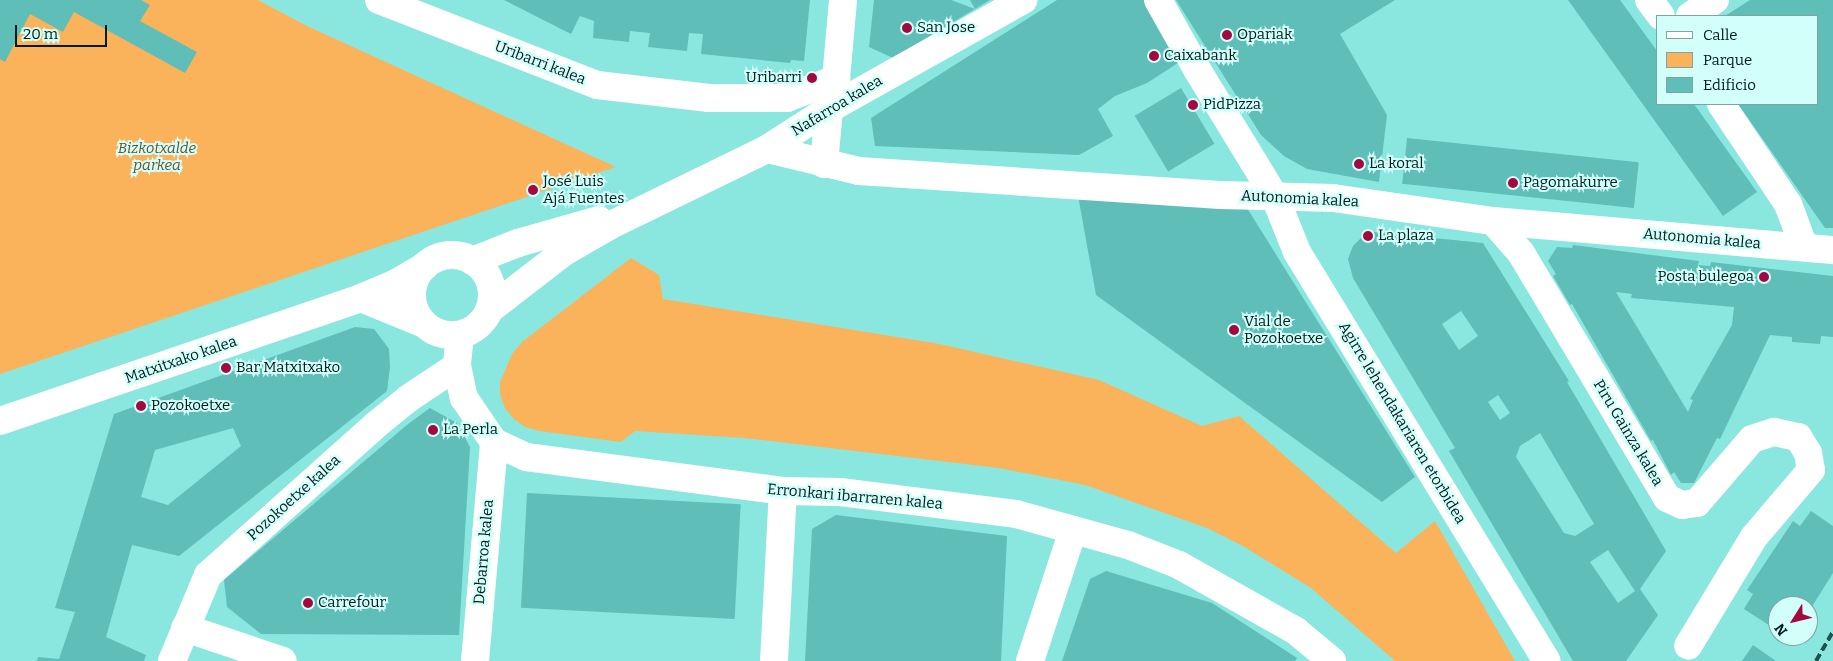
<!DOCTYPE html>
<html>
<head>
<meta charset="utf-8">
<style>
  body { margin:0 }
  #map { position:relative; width:1833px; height:661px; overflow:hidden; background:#89e7e0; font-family:Bitter,serif }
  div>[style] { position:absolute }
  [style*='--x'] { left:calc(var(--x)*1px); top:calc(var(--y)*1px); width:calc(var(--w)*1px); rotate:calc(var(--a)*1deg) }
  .green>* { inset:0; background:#fab35b }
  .building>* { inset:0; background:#5fbeb8; transform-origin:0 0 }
  .minor>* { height:28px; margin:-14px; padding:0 14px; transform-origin:14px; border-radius:14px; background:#fff }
  .minor>.ring { margin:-14px; padding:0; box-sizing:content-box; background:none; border:28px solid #fff; border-radius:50% }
  .rail>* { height:4px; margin-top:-2px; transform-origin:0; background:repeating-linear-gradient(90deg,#23504d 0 8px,transparent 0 12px) }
  .dots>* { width:14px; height:14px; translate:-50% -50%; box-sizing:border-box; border:2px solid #d3fffb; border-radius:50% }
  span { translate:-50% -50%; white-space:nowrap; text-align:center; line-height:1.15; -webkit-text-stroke:4px #d3fffb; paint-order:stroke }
  .poi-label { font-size:15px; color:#001c1b }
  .left { translate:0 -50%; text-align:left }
  .right { translate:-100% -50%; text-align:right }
  .street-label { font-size:15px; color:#001c1b }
  .park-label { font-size:15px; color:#6e502b; font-style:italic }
  .legend { position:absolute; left:1656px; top:15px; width:162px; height:90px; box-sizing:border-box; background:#d3fffb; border:1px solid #7fa4a1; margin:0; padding:6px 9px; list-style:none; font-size:15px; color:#001c1b }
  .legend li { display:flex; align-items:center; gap:10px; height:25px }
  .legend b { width:25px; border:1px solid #7fa4a1 }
  .north { position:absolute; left:1768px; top:596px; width:50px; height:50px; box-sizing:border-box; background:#d3fffb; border:1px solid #7fa4a1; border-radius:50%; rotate:234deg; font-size:14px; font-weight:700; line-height:20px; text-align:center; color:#001c1b }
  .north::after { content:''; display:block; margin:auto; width:18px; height:22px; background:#a30841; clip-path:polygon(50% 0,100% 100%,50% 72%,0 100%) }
  .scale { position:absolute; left:15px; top:25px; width:92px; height:22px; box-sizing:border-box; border:2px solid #001c1b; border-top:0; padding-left:6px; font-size:15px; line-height:18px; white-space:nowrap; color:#001c1b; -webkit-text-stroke:4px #d3fffb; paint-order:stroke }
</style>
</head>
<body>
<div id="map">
  <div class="green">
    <i style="clip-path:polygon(0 0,258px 0,307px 26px,616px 167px,0 374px)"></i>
    <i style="clip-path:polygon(631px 258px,659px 275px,663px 299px,940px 344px,1099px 380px,1202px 426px,1239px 416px,1396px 553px,1435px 521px,1515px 661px,1395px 661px,1311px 588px,1243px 546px,1207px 528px,1085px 485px,999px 468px,744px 438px,635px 431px,621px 442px,539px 431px,525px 427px,514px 419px,505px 408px,500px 395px,500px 382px,512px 354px,522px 342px)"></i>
  </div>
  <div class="building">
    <i style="clip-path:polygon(0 0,141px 0,150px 5px,140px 21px,197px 52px,185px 73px,74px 12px,63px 32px,30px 14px,5px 62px,0 59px)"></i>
    <i style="clip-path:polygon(504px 0,810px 0,804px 61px,791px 60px,790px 63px,701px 54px,703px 34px,689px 33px,687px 51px,648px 47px,650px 33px,630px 31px,629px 42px,593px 38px,594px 21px,580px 16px,571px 34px)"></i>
    <i style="clip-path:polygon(874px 0,951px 0,975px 9px,970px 0,990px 0,893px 58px,869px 47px)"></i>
    <i style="clip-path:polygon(1057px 0,1144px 0,1181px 61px,1147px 83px,1115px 96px,1098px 109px,1113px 136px,1079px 155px,875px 146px,871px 118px)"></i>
    <i style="clip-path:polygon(1176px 0,1395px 0,1340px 34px,1387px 115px,1379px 182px,1307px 169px,1284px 156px,1261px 135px)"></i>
    <i style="clip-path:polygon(1568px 0,1620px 0,1657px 51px,1657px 104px,1694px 104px,1757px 192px,1723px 216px)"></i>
    <i style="clip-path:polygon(1750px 0,1833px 0,1833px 228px,1825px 228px,1738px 104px,1817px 104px,1817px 16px,1725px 16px)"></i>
    <i style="left:1181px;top:88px;width:65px;height:54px;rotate:59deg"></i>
    <i style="left:1407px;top:138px;width:233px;height:46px;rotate:6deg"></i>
    <i style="clip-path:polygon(1077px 190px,1242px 200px,1415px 477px,1382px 502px,1096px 295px)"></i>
    <i style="clip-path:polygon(evenodd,1375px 232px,1483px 243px,1569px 381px,1567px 382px,1666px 551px,1640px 589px,1658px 615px,1626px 661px,1573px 661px,1449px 451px,1455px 448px,1353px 278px,1348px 259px,1353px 246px,1362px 237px,1375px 232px,1461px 311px,1478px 336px,1459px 350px,1442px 324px,1461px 311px,1375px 232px,1498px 395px,1510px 413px,1500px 420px,1488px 402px,1498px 395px,1375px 232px,1540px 433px,1594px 524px,1575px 536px,1564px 533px,1516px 457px,1520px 446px,1540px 433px,1375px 232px,1608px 550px,1635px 591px,1618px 603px,1590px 562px,1608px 550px)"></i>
    <i style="clip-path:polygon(evenodd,1573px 245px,1699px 261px,1698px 265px,1710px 266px,1711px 262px,1833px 276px,1833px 337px,1821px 336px,1820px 344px,1792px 342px,1792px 337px,1770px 335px,1720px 439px,1717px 438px,1694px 483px,1681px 483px,1674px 472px,1671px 475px,1653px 440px,1651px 441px,1572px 304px,1570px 305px,1553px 276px,1556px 274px,1548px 261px,1557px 247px,1572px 248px,1573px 245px,1616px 292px,1632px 294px,1631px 298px,1734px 307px,1732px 325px,1690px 399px,1693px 400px,1688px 412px,1616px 292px)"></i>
    <i style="clip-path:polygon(evenodd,355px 327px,374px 329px,389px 349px,390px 367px,387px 391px,179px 556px,132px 545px,106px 637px,146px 655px,144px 661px,37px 661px,38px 657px,59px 659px,75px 612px,55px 608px,114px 414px,355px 327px,233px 428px,241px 446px,168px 505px,141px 497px,155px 450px,233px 428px)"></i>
    <i style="clip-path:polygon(430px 408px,457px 423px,470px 447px,459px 635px,261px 634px,227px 607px,224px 580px,408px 424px)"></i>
    <i style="left:527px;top:493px;width:214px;height:115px;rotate:3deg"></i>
    <i style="clip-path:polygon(1811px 511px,1833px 526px,1833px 573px,1808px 613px,1808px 606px,1778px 606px,1778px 631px,1744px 609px,1753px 594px,1747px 590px,1793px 521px,1800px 526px)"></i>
    <i style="clip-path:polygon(836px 515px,1007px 536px,1001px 661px,805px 661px,812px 529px)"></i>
    <i style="clip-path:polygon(1106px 571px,1212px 603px,1297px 658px,1295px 661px,1062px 661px,1090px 579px)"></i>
    <i style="clip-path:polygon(1753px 645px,1776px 661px,1742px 661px)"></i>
  </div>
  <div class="minor">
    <i style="--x:379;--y:0;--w:234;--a:21.3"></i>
    <i style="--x:597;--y:85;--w:113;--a:6.6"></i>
    <i style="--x:709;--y:98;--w:78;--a:0"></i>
    <i style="--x:787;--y:98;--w:53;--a:-21.2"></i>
    <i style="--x:1158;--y:0;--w:81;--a:60.6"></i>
    <i style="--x:1198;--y:71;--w:148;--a:58.6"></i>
    <i style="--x:1275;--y:197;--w:59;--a:68.2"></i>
    <i style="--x:1297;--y:252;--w:479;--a:58.6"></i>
    <i style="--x:1649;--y:0;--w:20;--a:53"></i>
    <i style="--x:1690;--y:16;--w:30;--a:-33"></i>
    <i style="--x:1721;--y:104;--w:120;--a:56.2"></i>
    <i style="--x:1788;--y:204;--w:46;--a:69.6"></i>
    <i style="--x:767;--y:149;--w:95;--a:13.4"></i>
    <i style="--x:859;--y:171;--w:362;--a:3.8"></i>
    <i style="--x:1220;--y:195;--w:113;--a:1.5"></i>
    <i style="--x:1333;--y:198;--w:162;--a:8.2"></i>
    <i style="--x:1493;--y:221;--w:341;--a:4.9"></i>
    <i style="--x:824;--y:164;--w:55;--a:-84.8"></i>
    <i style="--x:829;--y:109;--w:31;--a:-77"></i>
    <i style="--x:836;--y:79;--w:79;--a:-84.9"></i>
    <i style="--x:1493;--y:221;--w:43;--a:48.8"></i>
    <i style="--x:1521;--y:253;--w:285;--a:59.2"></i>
    <i style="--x:1667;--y:498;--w:17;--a:25"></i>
    <i style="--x:1682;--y:505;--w:15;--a:-8"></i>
    <i style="--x:1697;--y:503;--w:84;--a:-49.3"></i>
    <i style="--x:1752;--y:439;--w:23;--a:-18"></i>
    <i style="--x:1774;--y:432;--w:25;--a:12"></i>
    <i style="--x:1798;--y:437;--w:19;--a:58"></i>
    <i style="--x:1808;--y:453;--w:17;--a:80"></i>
    <i style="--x:1811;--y:470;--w:88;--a:130.4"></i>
    <i style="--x:1754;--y:537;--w:127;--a:121.2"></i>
    <i class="ring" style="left:412px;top:255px;width:52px;height:52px"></i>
    <i style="--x:472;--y:261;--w:49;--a:-21.4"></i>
    <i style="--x:518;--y:243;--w:84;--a:-15.9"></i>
    <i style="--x:361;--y:298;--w:68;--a:22.4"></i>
    <i style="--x:489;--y:310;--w:95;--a:-37.7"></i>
    <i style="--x:564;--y:252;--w:54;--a:-29.9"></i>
    <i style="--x:611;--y:225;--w:174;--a:-26"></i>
    <i style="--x:767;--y:149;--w:74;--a:-32.8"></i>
    <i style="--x:829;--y:109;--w:223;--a:-29.3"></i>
    <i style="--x:460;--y:335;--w:31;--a:96"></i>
    <i style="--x:457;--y:366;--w:33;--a:78"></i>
    <i style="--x:464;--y:398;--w:53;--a:55.7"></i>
    <i style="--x:494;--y:442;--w:35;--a:25"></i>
    <i style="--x:526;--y:457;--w:259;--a:7.5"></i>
    <i style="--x:783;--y:491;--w:57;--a:1"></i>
    <i style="--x:840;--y:492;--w:177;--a:7.1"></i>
    <i style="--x:1016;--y:514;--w:116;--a:15.5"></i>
    <i style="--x:1128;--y:545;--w:55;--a:21.4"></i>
    <i style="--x:1179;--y:565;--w:134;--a:29.4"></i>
    <i style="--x:1296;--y:631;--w:47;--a:39.8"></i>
    <i style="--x:0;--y:421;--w:381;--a:-18.8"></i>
    <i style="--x:361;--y:298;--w:36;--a:-23"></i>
    <i style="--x:394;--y:284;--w:36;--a:-30"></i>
    <i style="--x:185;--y:628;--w:103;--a:18.6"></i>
    <i style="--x:172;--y:661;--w:93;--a:-67.3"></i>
    <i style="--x:208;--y:575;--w:227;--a:-41.8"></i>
    <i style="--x:377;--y:424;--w:41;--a:-39.1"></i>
    <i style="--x:409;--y:398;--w:58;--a:-33.7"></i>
    <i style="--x:475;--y:661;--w:220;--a:-85"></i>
    <i style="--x:774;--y:661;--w:170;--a:-87"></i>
    <i style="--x:1030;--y:661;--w:138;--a:-71.8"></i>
  </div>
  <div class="rail">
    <i style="--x:1816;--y:661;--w:34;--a:-60"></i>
  </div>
  <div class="dots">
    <i style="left:907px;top:28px;background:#a30841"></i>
    <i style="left:1227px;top:35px;background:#a30841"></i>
    <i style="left:1154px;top:56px;background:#a30841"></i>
    <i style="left:812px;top:78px;background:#a30841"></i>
    <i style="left:1193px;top:105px;background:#a30841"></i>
    <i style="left:1359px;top:164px;background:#a30841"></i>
    <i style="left:1513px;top:183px;background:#a30841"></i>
    <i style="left:533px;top:190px;background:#a30841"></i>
    <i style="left:1368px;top:236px;background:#a30841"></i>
    <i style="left:1764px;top:277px;background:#a30841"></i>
    <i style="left:1234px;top:330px;background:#a30841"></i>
    <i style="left:226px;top:368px;background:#a30841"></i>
    <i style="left:141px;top:406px;background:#a30841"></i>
    <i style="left:433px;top:430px;background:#a30841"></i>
    <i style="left:308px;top:603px;background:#a30841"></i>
  </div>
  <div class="poi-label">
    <span class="left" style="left:917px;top:28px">San Jose</span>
    <span class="left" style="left:1237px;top:35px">Opariak</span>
    <span class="left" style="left:1164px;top:56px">Caixabank</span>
    <span class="right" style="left:802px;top:78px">Uribarri</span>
    <span class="left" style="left:1203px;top:105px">PidPizza</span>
    <span class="left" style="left:1369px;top:164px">La koral</span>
    <span class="left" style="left:543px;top:190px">José Luis<br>Ajá Fuentes</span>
    <span class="left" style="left:1523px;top:183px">Pagomakurre</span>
    <span class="left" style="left:1378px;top:236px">La plaza</span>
    <span class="right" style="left:1754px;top:277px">Posta bulegoa</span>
    <span class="left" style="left:1244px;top:330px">Vial de<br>Pozokoetxe</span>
    <span class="left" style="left:236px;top:368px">Bar Matxitxako</span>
    <span class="left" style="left:151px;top:406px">Pozokoetxe</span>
    <span class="left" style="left:443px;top:430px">La Perla</span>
    <span class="left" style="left:318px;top:603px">Carrefour</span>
  </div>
  <div class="street-label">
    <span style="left:540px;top:63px;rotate:21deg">Uribarri kalea</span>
    <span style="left:837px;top:106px;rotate:-31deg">Nafarroa kalea</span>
    <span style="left:1300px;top:199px;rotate:3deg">Autonomia kalea</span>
    <span style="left:1702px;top:239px;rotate:5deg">Autonomia kalea</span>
    <span style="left:181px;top:360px;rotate:-19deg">Matxitxako kalea</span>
    <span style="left:1402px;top:423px;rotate:59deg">Agirre lehendakariaren etorbidea</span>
    <span style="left:1628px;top:433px;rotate:59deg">Piru Gainza kalea</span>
    <span style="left:855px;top:497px;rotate:5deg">Erronkari ibarraren kalea</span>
    <span style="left:294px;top:498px;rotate:-42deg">Pozokoetxe kalea</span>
    <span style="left:484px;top:552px;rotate:-85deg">Debarroa kalea</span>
  </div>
  <div class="park-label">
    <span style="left:157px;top:157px">Bizkotxalde<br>parkea</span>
  </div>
  <ul class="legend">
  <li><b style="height:6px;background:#fff"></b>Calle</li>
  <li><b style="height:14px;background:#fab35b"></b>Parque</li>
  <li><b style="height:14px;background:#5fbeb8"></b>Edificio</li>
  </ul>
  <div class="north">N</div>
  <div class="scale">20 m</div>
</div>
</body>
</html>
